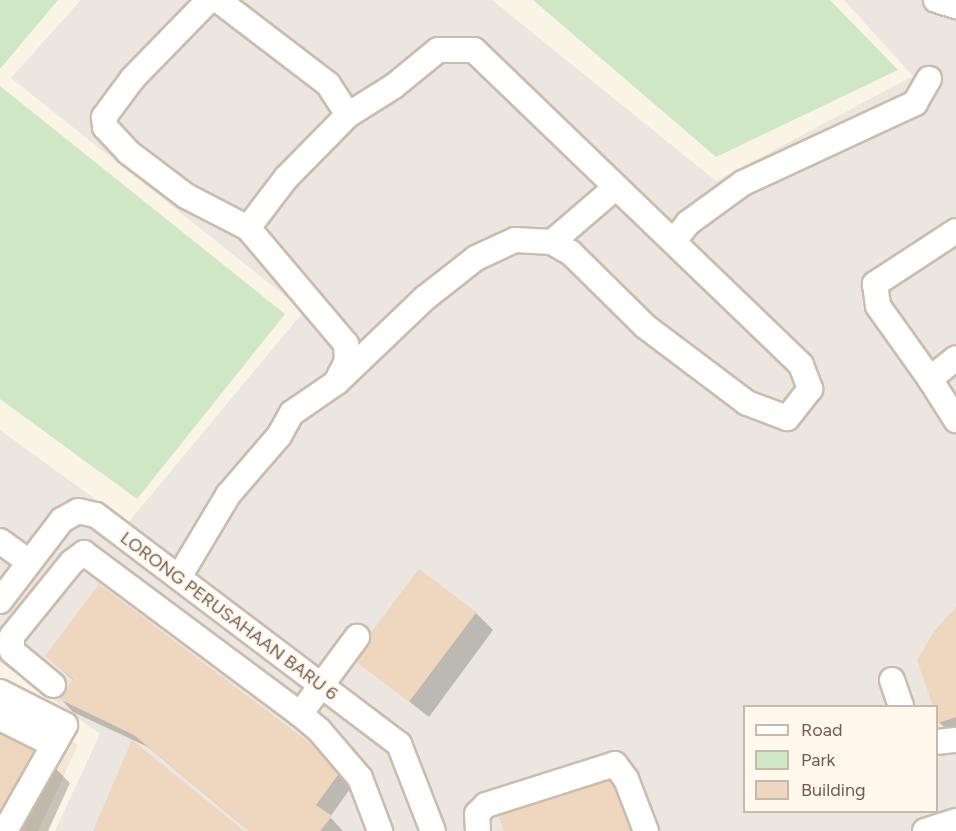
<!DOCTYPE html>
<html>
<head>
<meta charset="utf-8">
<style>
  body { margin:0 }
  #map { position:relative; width:956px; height:831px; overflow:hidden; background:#faf4e6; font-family:Figtree,sans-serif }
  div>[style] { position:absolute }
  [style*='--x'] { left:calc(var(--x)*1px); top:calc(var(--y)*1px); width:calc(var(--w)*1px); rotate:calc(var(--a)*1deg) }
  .residential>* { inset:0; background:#f1e7d5 }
  .industrial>* { inset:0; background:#ebe6df }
  .green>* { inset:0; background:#d0e7c5 }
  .shadow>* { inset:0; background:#0003 }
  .building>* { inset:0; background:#eed6bf; transform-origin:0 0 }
  .roads { filter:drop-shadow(2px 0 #cbbdad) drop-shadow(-2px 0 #cbbdad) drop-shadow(0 2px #cbbdad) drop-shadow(0 -2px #cbbdad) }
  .minor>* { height:24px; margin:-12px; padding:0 12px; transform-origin:12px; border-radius:12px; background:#fff }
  span { translate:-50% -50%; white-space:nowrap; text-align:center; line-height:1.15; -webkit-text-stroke:4.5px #fef8ec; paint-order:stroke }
  .street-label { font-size:18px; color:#725d4d }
  .legend { position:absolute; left:743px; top:705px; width:195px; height:108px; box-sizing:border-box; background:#fef8ec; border:2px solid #c6baac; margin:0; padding:8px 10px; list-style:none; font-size:18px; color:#725d4d }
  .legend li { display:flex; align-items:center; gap:12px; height:30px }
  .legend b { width:30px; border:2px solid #c6baac }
</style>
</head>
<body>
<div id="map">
  <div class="residential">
    <i style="clip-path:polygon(0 700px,78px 745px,38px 831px,0 831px)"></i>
  </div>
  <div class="industrial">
    <i style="clip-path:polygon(evenodd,81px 0,492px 0,716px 181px,913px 76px,844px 0,956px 0,956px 831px,55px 831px,100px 734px,0 662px,0 430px,128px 523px,304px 311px,11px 78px,81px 0,744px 706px,936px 706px,936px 812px,744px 812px,744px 706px)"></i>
  </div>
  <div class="green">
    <i style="clip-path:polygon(0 0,58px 0,0 69px)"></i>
    <i style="clip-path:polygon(533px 0,830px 0,898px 70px,716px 157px)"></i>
    <i style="clip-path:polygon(0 86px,285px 314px,137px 499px,0 399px)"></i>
  </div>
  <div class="shadow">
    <i style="clip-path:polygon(99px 586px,355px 782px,330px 817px,343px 831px,249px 831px,148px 747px,73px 712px,61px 699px,74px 681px,47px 656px)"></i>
    <i style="clip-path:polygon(956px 609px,956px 739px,939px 722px,919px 660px)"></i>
    <i style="clip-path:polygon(476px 613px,493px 630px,429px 717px,355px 659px)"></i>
    <i style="clip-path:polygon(0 734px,38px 751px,70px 783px,48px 831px,0 831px)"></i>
  </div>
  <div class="building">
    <i style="left:419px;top:569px;width:72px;height:112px;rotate:37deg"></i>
    <i style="clip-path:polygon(99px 584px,343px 768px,316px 805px,332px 816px,320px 831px,249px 831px,134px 735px,59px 699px,73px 679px,45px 656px)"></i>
    <i style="clip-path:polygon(956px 607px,956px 717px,938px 723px,936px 706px,933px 706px,917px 660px,935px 630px)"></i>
    <i style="clip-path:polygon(0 732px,38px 750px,0 831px)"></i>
    <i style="clip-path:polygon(132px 740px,244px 831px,93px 831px)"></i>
    <i style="clip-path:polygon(615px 774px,634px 831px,504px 831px,498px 814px)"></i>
  </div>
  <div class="roads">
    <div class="minor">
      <i style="--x:209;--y:0;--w:109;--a:134.3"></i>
      <i style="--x:133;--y:78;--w:49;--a:126.6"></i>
      <i style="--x:104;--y:117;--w:10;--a:84"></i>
      <i style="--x:105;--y:127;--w:34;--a:47"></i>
      <i style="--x:128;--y:152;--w:73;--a:37.2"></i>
      <i style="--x:186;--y:196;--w:70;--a:27.3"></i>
      <i style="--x:248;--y:228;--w:63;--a:-52.8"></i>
      <i style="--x:286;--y:178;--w:88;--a:-45.5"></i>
      <i style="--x:348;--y:115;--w:54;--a:-32.2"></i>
      <i style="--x:394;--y:86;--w:57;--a:-39.3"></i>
      <i style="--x:438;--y:50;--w:36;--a:0"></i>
      <i style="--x:474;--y:50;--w:454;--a:43.9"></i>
      <i style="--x:801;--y:365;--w:26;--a:69"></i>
      <i style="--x:810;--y:389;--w:37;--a:128"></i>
      <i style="--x:787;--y:418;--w:43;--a:-159.4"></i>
      <i style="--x:747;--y:403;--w:128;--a:-143"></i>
      <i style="--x:645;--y:326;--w:104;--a:-135.4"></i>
      <i style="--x:571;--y:253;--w:22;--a:-150"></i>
      <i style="--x:218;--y:0;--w:138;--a:37.4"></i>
      <i style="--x:328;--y:84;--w:37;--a:57"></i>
      <i style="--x:936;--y:0;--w:21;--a:17"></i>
      <i style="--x:248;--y:228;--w:152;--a:49.8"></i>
      <i style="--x:346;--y:344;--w:17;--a:87"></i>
      <i style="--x:347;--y:361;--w:20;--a:117"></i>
      <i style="--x:956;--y:231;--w:97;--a:146.8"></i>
      <i style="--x:875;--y:284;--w:22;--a:82"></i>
      <i style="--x:878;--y:306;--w:90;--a:54.5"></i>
      <i style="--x:930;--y:379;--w:33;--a:-39"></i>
      <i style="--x:674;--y:241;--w:23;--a:-52"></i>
      <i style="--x:688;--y:223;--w:68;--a:-36"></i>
      <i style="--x:743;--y:183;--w:190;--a:-24.9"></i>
      <i style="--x:915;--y:103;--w:28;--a:-60"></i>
      <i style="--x:930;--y:379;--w:49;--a:57.6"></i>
      <i style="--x:0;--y:541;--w:36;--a:36"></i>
      <i style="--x:179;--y:577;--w:96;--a:-59.1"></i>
      <i style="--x:228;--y:495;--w:78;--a:-49.2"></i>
      <i style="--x:279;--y:436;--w:26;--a:-61"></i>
      <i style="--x:292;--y:413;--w:55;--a:-34.6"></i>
      <i style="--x:337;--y:382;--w:122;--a:-43.7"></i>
      <i style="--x:425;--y:298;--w:65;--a:-38.1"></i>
      <i style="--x:476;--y:258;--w:43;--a:-24.8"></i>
      <i style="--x:515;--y:240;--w:37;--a:3"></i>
      <i style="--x:552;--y:242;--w:83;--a:-40.6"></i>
      <i style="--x:0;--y:601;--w:102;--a:-52.6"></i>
      <i style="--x:62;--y:520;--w:18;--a:-29"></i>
      <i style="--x:78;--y:511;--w:18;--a:13"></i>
      <i style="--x:96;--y:515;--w:380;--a:37.1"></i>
      <i style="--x:399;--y:744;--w:93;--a:68.7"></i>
      <i style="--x:892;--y:680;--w:28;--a:71"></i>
      <i style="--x:53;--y:685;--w:53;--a:-140.3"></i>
      <i style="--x:12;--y:651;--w:15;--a:-90"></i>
      <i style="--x:12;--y:636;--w:95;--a:-51"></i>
      <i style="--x:72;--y:562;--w:15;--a:-37"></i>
      <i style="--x:84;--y:553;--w:269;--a:36.7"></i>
      <i style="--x:300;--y:714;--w:96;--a:-53.5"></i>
      <i style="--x:0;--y:692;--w:73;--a:26.9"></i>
      <i style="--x:65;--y:725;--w:122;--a:119.5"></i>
      <i style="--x:300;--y:714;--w:25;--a:40"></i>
      <i style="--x:319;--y:730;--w:63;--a:49.5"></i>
      <i style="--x:360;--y:778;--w:57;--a:69.3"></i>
      <i style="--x:0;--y:718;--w:60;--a:26.6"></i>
      <i style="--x:936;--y:742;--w:20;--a:-6"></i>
      <i style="--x:478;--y:831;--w:17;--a:-93"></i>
      <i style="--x:477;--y:814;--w:13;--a:-45"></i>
      <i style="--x:486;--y:805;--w:135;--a:-17.6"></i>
      <i style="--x:615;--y:764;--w:19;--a:54"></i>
      <i style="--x:626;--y:779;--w:56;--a:69"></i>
      <i style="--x:925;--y:831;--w:33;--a:-18"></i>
    </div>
  </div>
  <div class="street-label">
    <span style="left:229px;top:616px;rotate:37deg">LORONG PERUSAHAAN BARU 6</span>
  </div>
  <ul class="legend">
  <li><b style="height:8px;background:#fff"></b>Road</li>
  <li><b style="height:16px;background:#d0e7c5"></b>Park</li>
  <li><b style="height:16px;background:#eed6bf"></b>Building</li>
  </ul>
</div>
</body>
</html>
